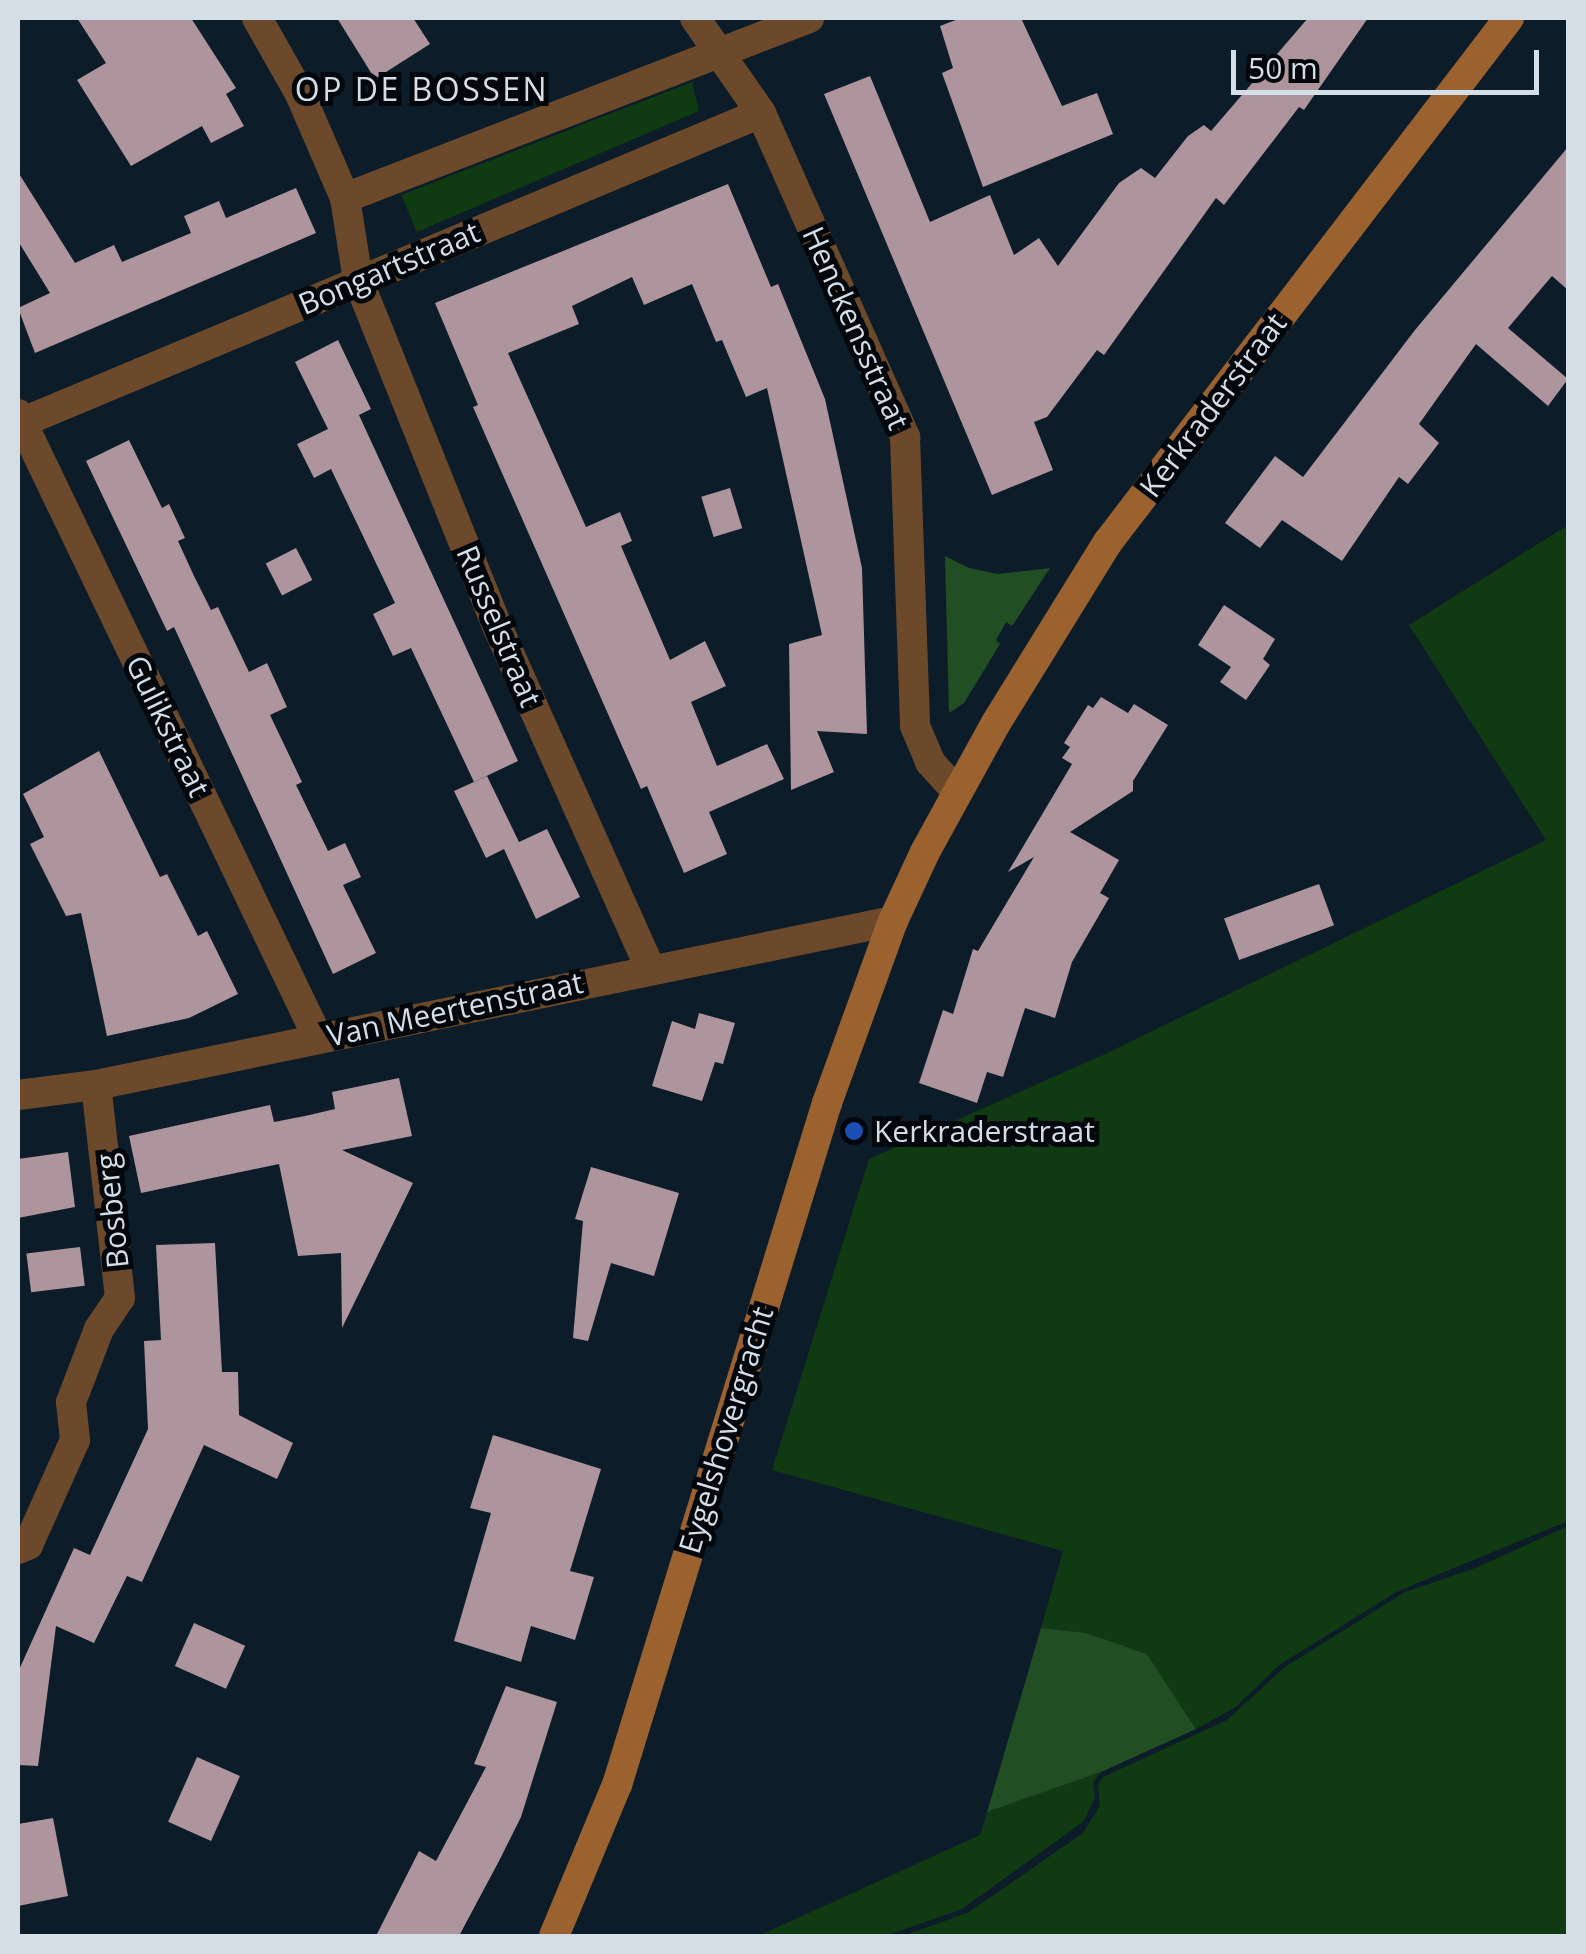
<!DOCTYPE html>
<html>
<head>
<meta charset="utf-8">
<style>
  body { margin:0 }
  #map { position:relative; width:1586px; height:1954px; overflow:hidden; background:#0c1d29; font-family:"Open Sans",sans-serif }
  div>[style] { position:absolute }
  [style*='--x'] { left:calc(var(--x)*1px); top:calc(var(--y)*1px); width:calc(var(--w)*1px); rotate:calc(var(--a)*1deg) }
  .green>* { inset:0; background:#103a12 }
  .forest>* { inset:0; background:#224e23 }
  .building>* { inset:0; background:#ae949c; transform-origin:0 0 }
  .street>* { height:30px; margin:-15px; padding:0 15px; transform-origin:15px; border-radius:15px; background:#6d492b }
  .secondary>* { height:30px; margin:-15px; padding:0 15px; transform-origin:15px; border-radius:15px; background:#9b6230 }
  .dots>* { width:28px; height:28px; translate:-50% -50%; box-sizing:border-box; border:5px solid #02070b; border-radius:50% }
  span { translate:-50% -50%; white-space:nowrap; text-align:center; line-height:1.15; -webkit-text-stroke:10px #02070b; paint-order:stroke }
  .street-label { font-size:30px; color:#d3dee6 }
  .poi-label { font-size:30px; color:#d3dee6 }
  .left { translate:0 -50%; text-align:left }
  .neighbourhood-label { font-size:32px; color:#d3dee6; letter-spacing:2.5px }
  .frame { position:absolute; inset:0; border:20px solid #d3dee6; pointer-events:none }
  .scale { position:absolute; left:1231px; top:50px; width:308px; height:45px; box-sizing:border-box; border:5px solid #d3dee6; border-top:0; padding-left:12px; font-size:30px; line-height:35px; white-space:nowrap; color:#d3dee6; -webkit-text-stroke:8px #02070b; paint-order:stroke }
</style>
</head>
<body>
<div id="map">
  <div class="green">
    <i style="clip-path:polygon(692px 82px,699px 111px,417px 232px,401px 195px)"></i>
    <i style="clip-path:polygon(1568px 525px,1568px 1521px,1396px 1592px,1279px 1665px,1236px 1707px,1196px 1729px,1147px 1654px,1086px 1633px,1041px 1628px,1063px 1551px,772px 1470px,869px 1159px,1105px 1054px,1546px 840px,1409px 625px)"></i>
    <i style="clip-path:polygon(1568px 1526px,1568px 1936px,903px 1936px,969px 1912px,1083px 1833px,1100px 1806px,1098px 1785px,1103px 1777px,1227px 1720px,1285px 1667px,1405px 1592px,1478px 1567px)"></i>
    <i style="clip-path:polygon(1101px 1772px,1093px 1783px,1095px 1798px,1083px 1822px,962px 1909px,885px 1936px,758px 1936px,980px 1835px,987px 1812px)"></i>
  </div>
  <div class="forest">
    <i style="clip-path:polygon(945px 556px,969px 568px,998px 574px,1050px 568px,1012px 626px,1006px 622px,996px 640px,1000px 644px,964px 703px,949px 713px)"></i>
    <i style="clip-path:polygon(1041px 1628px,1086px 1633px,1147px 1654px,1196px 1729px,1101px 1772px,987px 1812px)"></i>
  </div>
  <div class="building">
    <i style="clip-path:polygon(77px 18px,191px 18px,236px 88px,226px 94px,244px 126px,211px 143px,202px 126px,131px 166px,77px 80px,106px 63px)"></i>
    <i style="clip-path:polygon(337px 18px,413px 18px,430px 44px,375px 79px)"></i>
    <i style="clip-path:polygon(961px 18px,1021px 18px,1062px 106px,1097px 93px,1113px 134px,983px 187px,942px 73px,953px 68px,940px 26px)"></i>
    <i style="clip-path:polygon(1308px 18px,1368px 18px,1304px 110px,1299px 107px,1224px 205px,1216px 198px,1104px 355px,1097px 350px,1047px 417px,1034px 422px,1053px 470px,992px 495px,824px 94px,870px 76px,930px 222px,990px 195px,1014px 255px,1039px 238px,1058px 266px,1119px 183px,1141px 168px,1155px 178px,1188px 136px,1204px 125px,1211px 131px)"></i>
    <i style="clip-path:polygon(1568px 147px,1568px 290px,1552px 276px,1508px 328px,1568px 379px,1548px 406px,1476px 344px,1419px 424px,1439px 443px,1408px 484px,1399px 477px,1342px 561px,1282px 520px,1260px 548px,1225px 523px,1275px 456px,1303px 477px,1415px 330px)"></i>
    <i style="clip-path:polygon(18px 172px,75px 263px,114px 245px,122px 262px,191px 233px,184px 216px,219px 201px,226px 218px,296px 188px,316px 233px,35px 353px,18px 308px,50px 293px,18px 241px)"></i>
    <i style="clip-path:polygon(728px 184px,771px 287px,778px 284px,825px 399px,862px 568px,867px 734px,817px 731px,834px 772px,791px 790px,789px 644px,822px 635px,767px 388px,746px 397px,722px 340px,716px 342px,692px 284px,644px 305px,632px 277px,572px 306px,579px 324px,508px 353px,586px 527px,620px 512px,632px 541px,621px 546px,670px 660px,705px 641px,726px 686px,691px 702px,717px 766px,767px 744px,784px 779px,709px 812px,727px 854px,684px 873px,647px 786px,641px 789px,473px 407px,478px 405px,435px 303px)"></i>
    <i style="clip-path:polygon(338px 340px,371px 409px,359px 415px,518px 761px,474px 782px,411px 648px,393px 656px,373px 614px,395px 603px,331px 469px,314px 478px,297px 444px,328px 429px,295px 362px)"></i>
    <i style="clip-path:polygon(129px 440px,162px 508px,169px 504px,185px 538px,178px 541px,194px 576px,211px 610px,218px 607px,249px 672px,267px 663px,287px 707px,270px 715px,302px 782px,296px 785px,328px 851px,345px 843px,361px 877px,343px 885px,376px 953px,333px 974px,174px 627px,167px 631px,86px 461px)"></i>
    <i style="left:730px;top:488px;width:42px;height:30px;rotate:73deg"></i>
    <i style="left:296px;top:548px;width:36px;height:34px;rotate:63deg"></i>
    <i style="clip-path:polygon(1224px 605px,1275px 639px,1263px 659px,1270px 665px,1246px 700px,1220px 682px,1231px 667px,1198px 645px)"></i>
    <i style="clip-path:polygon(1101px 697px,1128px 713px,1134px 704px,1168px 725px,1133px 781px,1133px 791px,1070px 832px,1119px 860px,1100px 893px,1109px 898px,1072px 962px,1055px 1018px,1025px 1008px,1003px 1077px,987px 1072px,977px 1103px,919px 1083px,943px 1010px,953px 1014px,973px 949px,978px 951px,1034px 857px,1008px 872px,1072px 764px,1062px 758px,1070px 747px,1064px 743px,1088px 705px,1093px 708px)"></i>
    <i style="clip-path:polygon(99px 751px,160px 877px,167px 874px,198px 936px,207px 931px,238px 994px,189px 1018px,107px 1036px,81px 913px,66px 916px,30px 844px,44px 837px,23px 794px)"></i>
    <i style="clip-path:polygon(487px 776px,519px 842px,547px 829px,580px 897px,536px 919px,504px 849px,486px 858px,454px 791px)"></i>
    <i style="left:1319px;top:884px;width:44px;height:101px;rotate:70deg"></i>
    <i style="clip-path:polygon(699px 1013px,735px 1023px,723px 1064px,715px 1062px,702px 1101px,652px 1086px,672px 1021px,695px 1029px)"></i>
    <i style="clip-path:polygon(399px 1078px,412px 1136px,342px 1150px,413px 1183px,342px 1328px,341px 1253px,298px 1256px,279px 1164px,141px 1193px,129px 1136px,270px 1105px,274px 1122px,305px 1116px,335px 1109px,332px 1092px)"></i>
    <i style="clip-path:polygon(68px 1152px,75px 1207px,18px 1218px,18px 1159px)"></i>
    <i style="clip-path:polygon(591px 1167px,679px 1193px,654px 1276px,611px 1263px,588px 1341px,573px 1338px,583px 1221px,575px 1219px)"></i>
    <i style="clip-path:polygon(215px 1243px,222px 1372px,238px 1372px,239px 1415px,293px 1443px,277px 1479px,204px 1445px,142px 1582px,127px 1576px,94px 1643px,56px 1626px,38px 1766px,18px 1765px,18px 1672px,74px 1548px,90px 1555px,148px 1429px,144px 1341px,161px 1340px,156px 1245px)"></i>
    <i style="left:80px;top:1247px;width:39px;height:54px;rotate:83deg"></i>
    <i style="clip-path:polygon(493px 1435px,601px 1469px,570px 1571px,594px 1577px,575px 1640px,531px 1626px,521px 1662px,454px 1641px,491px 1513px,470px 1508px)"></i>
    <i style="left:194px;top:1623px;width:56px;height:47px;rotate:24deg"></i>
    <i style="clip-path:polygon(506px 1686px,557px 1702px,521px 1817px,499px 1861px,459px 1936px,376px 1936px,419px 1851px,436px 1861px,486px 1767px,474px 1764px)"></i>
    <i style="left:197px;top:1757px;width:47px;height:71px;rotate:24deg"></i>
    <i style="clip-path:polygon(53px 1818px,68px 1896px,18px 1906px,18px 1824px)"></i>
  </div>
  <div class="street">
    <i style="--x:257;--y:18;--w:87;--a:60.5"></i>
    <i style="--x:300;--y:94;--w:113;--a:66.6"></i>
    <i style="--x:345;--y:198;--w:83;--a:81"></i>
    <i style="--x:358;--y:280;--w:373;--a:68.1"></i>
    <i style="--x:497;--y:626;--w:375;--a:65.9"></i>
    <i style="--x:695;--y:18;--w:116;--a:55.2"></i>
    <i style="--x:761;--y:113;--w:355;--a:66"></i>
    <i style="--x:905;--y:437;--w:289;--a:88"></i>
    <i style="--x:915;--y:726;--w:39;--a:67"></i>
    <i style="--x:930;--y:762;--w:40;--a:48"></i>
    <i style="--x:345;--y:198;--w:498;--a:-21.2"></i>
    <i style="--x:18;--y:414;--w:692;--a:64.32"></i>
    <i style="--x:18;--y:424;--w:805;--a:-22.71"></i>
    <i style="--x:18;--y:1095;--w:79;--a:-7.3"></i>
    <i style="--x:96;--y:1085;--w:814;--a:-11.63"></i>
    <i style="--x:18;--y:1549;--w:11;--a:-22"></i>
    <i style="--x:28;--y:1545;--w:115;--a:-65.9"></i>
    <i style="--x:75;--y:1440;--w:38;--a:-96"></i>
    <i style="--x:71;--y:1402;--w:78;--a:-69"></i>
    <i style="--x:99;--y:1329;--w:37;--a:-56"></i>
    <i style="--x:120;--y:1298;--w:214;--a:-96.4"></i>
  </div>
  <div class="secondary">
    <i style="--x:554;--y:1936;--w:164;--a:-67.4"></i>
    <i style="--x:617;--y:1785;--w:714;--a:-72.89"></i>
    <i style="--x:827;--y:1103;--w:194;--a:-70.1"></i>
    <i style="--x:893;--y:921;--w:76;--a:-65.1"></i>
    <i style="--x:925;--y:852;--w:147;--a:-61.2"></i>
    <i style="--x:996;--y:723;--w:213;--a:-58.3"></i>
    <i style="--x:1108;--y:542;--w:660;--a:-52.57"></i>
  </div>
  <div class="dots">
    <i style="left:854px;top:1131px;background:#1a4fb4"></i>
  </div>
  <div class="street-label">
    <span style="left:389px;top:268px;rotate:-23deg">Bongartstraat</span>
    <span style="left:856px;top:328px;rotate:66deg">Henckensstraat</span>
    <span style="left:1213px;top:405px;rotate:-53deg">Kerkraderstraat</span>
    <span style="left:499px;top:626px;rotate:67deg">Russelstraat</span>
    <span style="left:168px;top:726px;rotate:64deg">Gulikstraat</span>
    <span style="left:455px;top:1009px;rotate:-12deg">Van Meertenstraat</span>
    <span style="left:112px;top:1211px;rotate:-96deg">Bosberg</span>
    <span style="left:726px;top:1430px;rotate:-73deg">Eygelshovergracht</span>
  </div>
  <div class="poi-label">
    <span class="left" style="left:874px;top:1131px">Kerkraderstraat</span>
  </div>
  <div class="neighbourhood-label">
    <span style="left:422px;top:89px">OP DE BOSSEN</span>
  </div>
  <div class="frame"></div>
  <div class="scale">50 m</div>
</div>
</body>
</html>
